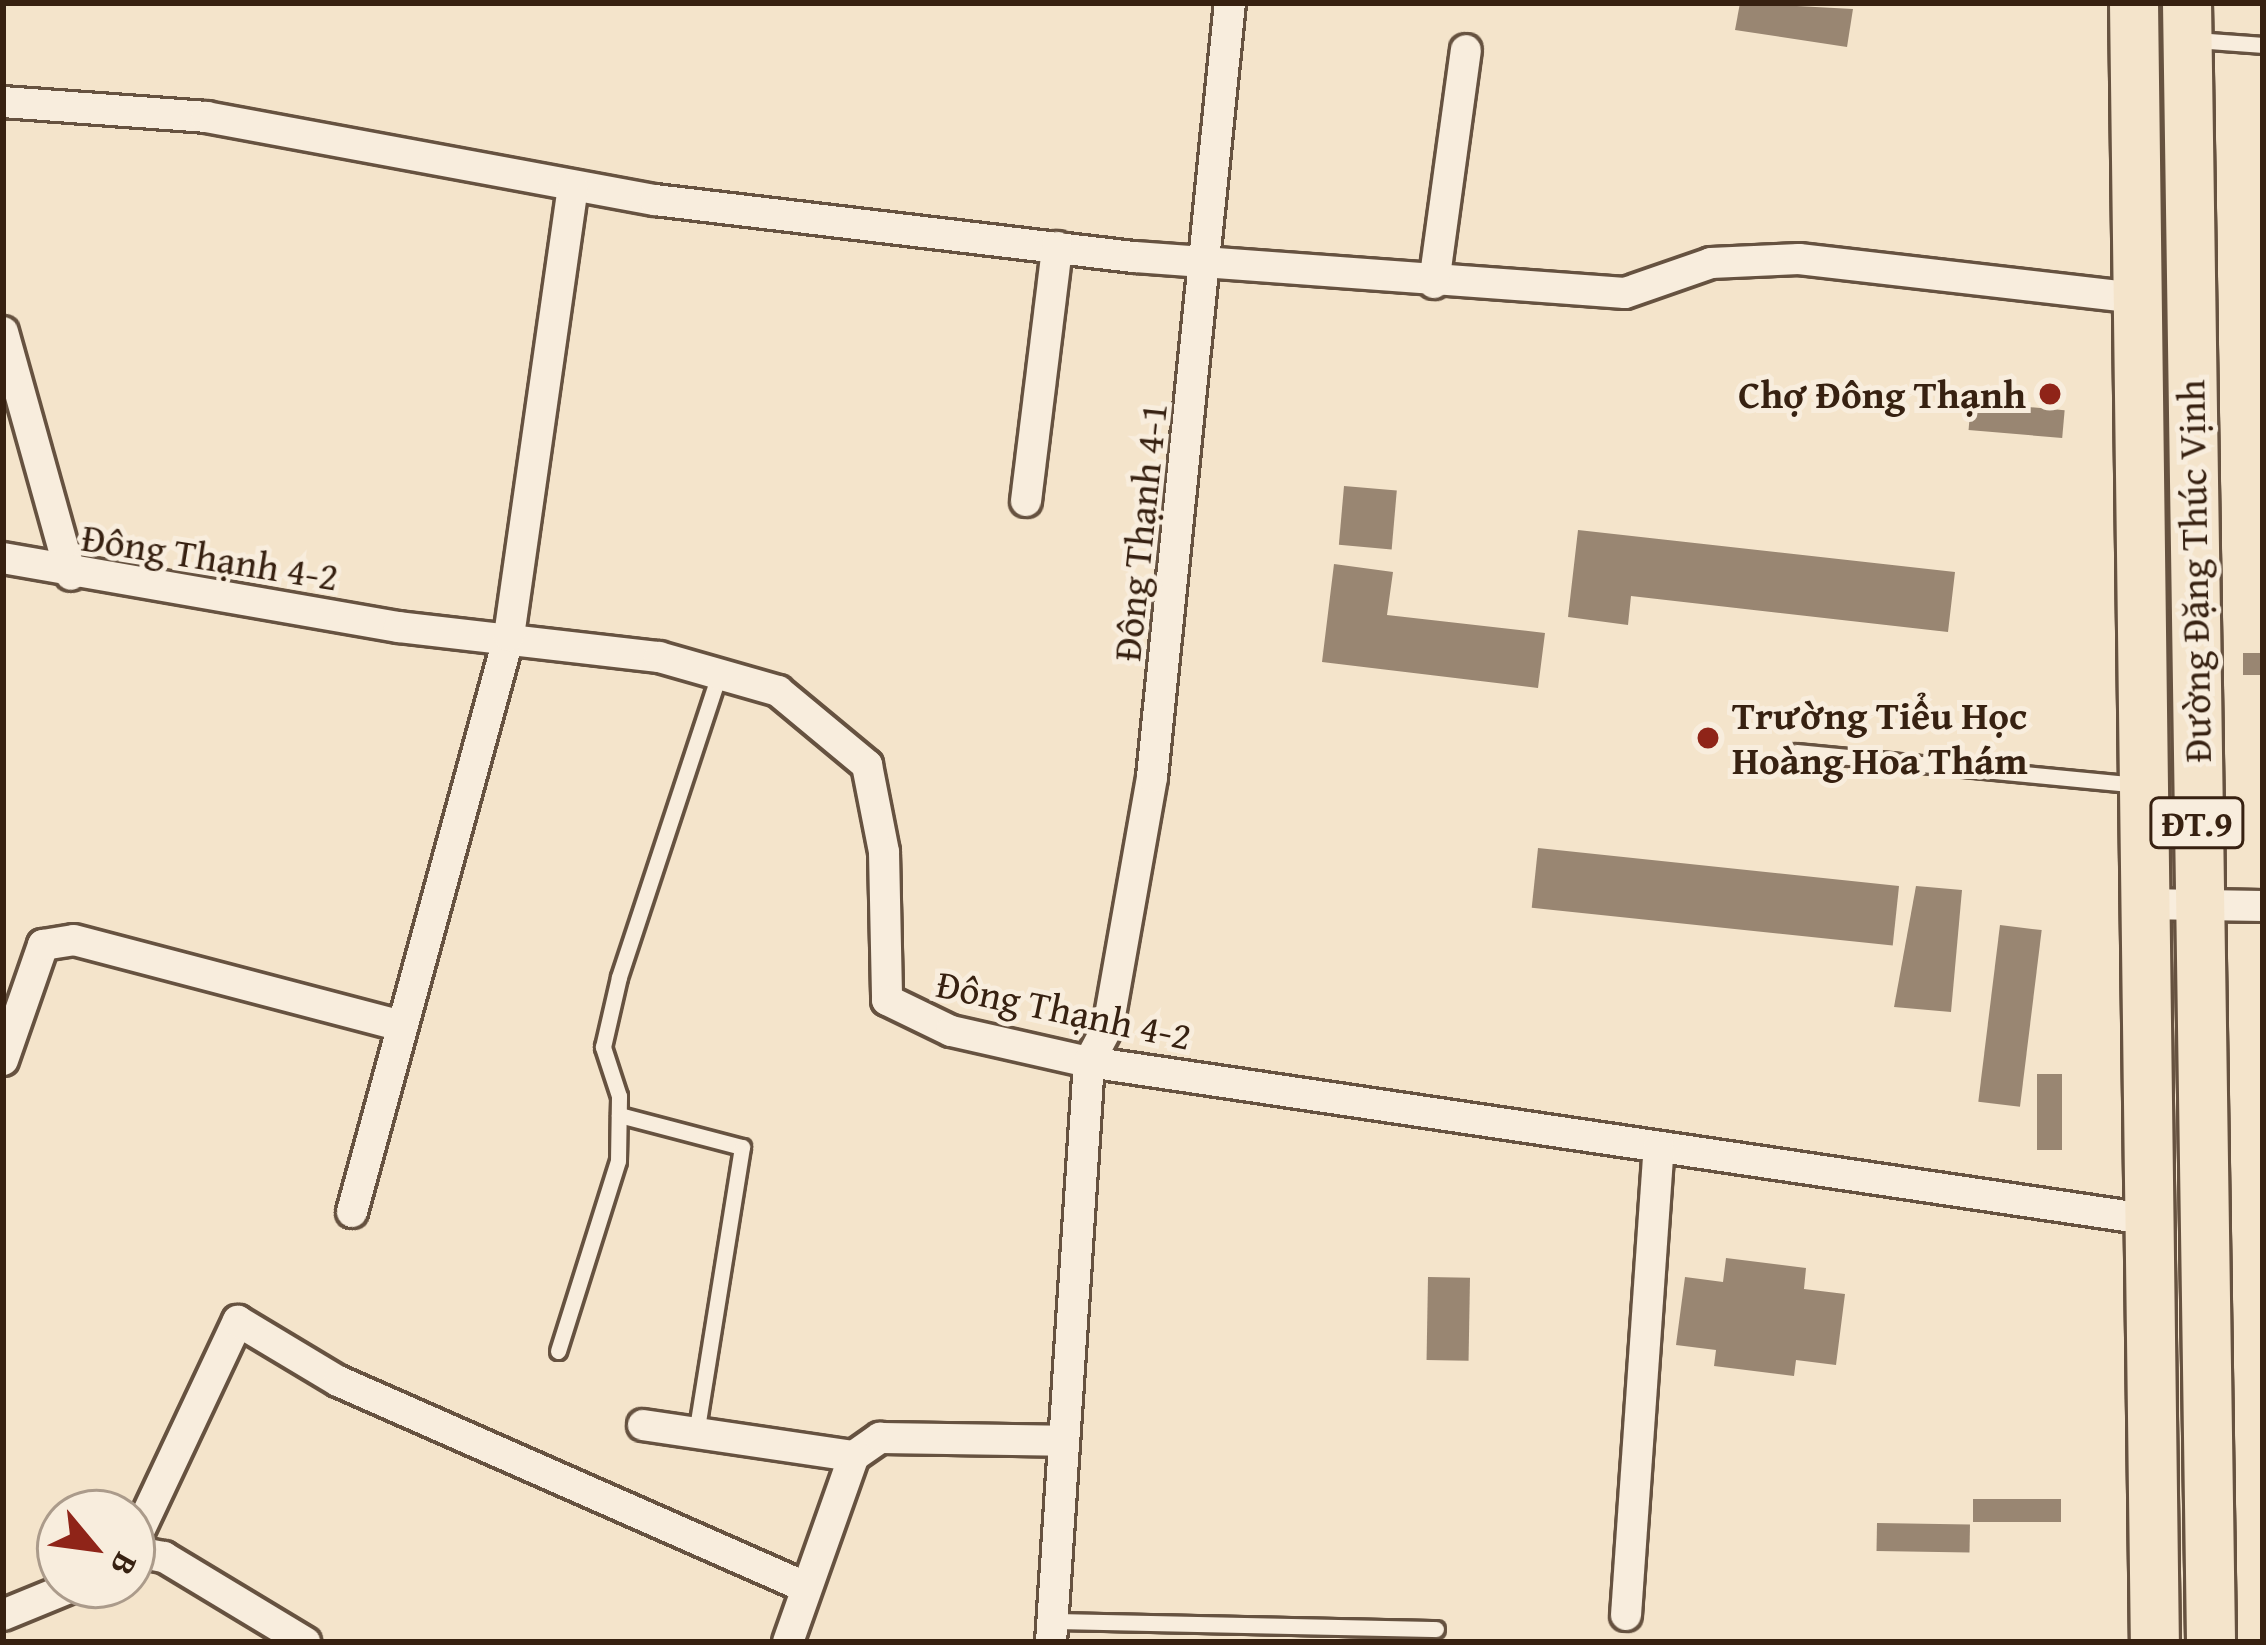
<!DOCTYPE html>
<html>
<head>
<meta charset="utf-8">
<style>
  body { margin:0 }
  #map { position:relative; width:2266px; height:1645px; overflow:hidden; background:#f4e4cb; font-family:"Gentium Book Plus",serif }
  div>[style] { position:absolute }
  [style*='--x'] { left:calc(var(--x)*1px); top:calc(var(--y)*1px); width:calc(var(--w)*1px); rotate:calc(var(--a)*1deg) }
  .building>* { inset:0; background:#998672; transform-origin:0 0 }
  .roads { filter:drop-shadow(3px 0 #665240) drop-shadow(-3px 0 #665240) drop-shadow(0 3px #665240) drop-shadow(0 -3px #665240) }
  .lane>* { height:15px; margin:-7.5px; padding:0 7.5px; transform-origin:7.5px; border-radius:7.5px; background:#f8eddd }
  .street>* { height:30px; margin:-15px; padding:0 15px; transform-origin:15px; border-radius:15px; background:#f8eddd }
  .primary>* { height:48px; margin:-24px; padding:0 24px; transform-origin:24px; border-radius:24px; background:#f4e4cb }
  .dots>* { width:33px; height:33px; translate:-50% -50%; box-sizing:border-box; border:6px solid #f8eddd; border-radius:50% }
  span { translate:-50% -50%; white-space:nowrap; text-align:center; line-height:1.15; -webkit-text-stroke:10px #f8eddd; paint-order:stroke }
  .shield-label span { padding:3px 9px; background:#f8eddd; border:3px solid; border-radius:9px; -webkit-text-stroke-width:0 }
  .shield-label { font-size:36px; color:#372111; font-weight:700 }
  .poi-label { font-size:39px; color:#372111; font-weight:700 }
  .right { translate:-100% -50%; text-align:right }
  .left { translate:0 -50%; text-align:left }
  .street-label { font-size:39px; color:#372111 }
  .frame { position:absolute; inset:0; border:6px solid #372111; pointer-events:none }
  .north { position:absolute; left:36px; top:1489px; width:120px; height:120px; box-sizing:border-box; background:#f8eddd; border:3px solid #ab9b8b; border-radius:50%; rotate:119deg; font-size:33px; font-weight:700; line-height:48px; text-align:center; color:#372111 }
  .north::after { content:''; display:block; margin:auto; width:42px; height:54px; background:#8f2418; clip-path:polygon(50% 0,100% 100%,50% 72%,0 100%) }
</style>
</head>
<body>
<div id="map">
  <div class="building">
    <i style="clip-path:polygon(1740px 3px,1853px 9px,1847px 47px,1735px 30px)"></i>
    <i style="left:1971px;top:402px;width:94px;height:28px;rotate:5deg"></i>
    <i style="left:1344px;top:486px;width:53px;height:59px;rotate:5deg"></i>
    <i style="clip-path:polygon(1578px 530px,1955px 572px,1948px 632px,1631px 596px,1628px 625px,1568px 617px)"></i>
    <i style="clip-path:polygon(1334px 564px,1393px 572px,1387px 615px,1545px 633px,1538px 688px,1322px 662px)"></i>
    <i style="left:2243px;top:653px;width:20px;height:22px"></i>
    <i style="left:1538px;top:848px;width:363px;height:60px;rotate:6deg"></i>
    <i style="clip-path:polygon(1916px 886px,1962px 890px,1951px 1012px,1894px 1007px)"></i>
    <i style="left:2000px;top:925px;width:42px;height:178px;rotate:7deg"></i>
    <i style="left:2037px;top:1074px;width:25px;height:76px"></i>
    <i style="clip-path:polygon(1726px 1258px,1806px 1268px,1804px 1289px,1845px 1294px,1836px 1365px,1796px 1360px,1794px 1376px,1714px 1366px,1716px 1350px,1676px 1345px,1685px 1277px,1723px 1282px)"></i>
    <i style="left:1428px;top:1277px;width:42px;height:83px;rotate:1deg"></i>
    <i style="left:2061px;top:1499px;width:23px;height:88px;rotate:90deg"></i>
    <i style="left:1877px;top:1523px;width:93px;height:28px;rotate:1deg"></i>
  </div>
  <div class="roads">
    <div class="lane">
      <i style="--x:2196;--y:40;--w:67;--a:4.3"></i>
      <i style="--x:1796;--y:752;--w:346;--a:5.5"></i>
      <i style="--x:619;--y:1115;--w:127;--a:14.6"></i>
      <i style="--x:742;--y:1147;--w:290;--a:99.1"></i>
      <i style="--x:558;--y:1351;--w:199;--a:-72.5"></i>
      <i style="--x:618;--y:1161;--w:65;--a:-89.1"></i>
      <i style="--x:619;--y:1096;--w:52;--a:-108.1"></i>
      <i style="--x:603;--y:1047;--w:72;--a:-77.1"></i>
      <i style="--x:619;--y:977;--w:319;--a:-71.7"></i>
      <i style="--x:1052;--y:1621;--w:384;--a:1.2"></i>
    </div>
    <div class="street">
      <i style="--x:3;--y:102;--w:204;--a:4.2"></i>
      <i style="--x:206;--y:117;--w:457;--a:10.5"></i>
      <i style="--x:655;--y:200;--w:483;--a:6.8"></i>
      <i style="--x:1135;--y:257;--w:491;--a:4.2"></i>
      <i style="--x:1625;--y:293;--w:91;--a:-19.2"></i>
      <i style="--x:1711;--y:263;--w:88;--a:-2.6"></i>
      <i style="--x:1799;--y:259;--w:341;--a:6.6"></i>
      <i style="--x:1434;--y:283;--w:235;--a:-82.2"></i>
      <i style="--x:3;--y:332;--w:252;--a:74.4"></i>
      <i style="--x:1026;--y:501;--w:256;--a:-83"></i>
      <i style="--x:3;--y:558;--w:402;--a:9.9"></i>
      <i style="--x:399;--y:627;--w:262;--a:6.6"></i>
      <i style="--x:659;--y:657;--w:124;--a:15.9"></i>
      <i style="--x:778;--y:691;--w:116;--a:39.7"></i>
      <i style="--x:867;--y:765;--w:89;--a:78.9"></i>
      <i style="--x:884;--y:852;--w:148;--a:88.8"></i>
      <i style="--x:887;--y:1000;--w:71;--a:25.8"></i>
      <i style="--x:951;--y:1031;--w:141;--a:12.7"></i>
      <i style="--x:1089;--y:1062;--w:1069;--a:8.45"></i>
      <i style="--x:2142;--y:904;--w:121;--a:0.9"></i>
      <i style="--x:3;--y:1060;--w:122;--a:-70.8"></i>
      <i style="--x:43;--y:945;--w:31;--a:-9"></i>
      <i style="--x:74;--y:940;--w:339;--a:14.7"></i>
      <i style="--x:352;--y:1212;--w:597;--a:-74.75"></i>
      <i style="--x:509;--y:636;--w:454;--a:-81.9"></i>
      <i style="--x:643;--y:1425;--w:213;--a:8.4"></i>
      <i style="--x:132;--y:1546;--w:249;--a:-64.8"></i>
      <i style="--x:238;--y:1321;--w:117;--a:31"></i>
      <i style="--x:338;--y:1381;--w:510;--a:23.8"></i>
      <i style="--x:132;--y:1551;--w:33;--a:11"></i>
      <i style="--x:164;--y:1557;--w:165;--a:31.1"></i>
      <i style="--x:3;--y:1615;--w:79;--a:-22.3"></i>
      <i style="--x:1626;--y:1615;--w:469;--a:-86"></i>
      <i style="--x:788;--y:1642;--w:197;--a:-70.5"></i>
      <i style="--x:854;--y:1456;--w:32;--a:-35"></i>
      <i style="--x:880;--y:1438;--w:183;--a:0.9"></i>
      <i style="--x:1051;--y:1642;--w:581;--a:-86.25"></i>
      <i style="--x:1089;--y:1062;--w:40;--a:-62"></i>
      <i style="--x:1108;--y:1027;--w:254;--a:-80"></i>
      <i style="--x:1152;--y:777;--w:778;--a:-84.25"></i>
    </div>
    <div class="primary">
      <i style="--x:2134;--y:3;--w:1639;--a:89.27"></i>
      <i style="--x:2187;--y:3;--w:1639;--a:89.16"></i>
    </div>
  </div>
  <div class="dots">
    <i style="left:2050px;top:394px;background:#8f2418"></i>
    <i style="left:1708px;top:738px;background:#8f2418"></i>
  </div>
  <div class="shield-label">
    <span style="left:2197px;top:823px">ĐT.9</span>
  </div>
  <div class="poi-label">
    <span class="right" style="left:2026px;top:394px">Chợ Đông Thạnh</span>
    <span class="left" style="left:1732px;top:738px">Trường Tiểu Học<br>Hoàng Hoa Thám</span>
  </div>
  <div class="street-label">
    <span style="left:1140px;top:532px;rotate:-84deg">Đông Thạnh 4-1</span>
    <span style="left:210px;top:557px;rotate:9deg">Đông Thạnh 4-2</span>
    <span style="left:2194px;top:571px;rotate:-91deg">Đường Đặng Thúc Vịnh</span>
    <span style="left:1064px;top:1010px;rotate:12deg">Đông Thạnh 4-2</span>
  </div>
  <div class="frame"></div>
  <div class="north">B</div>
</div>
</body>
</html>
